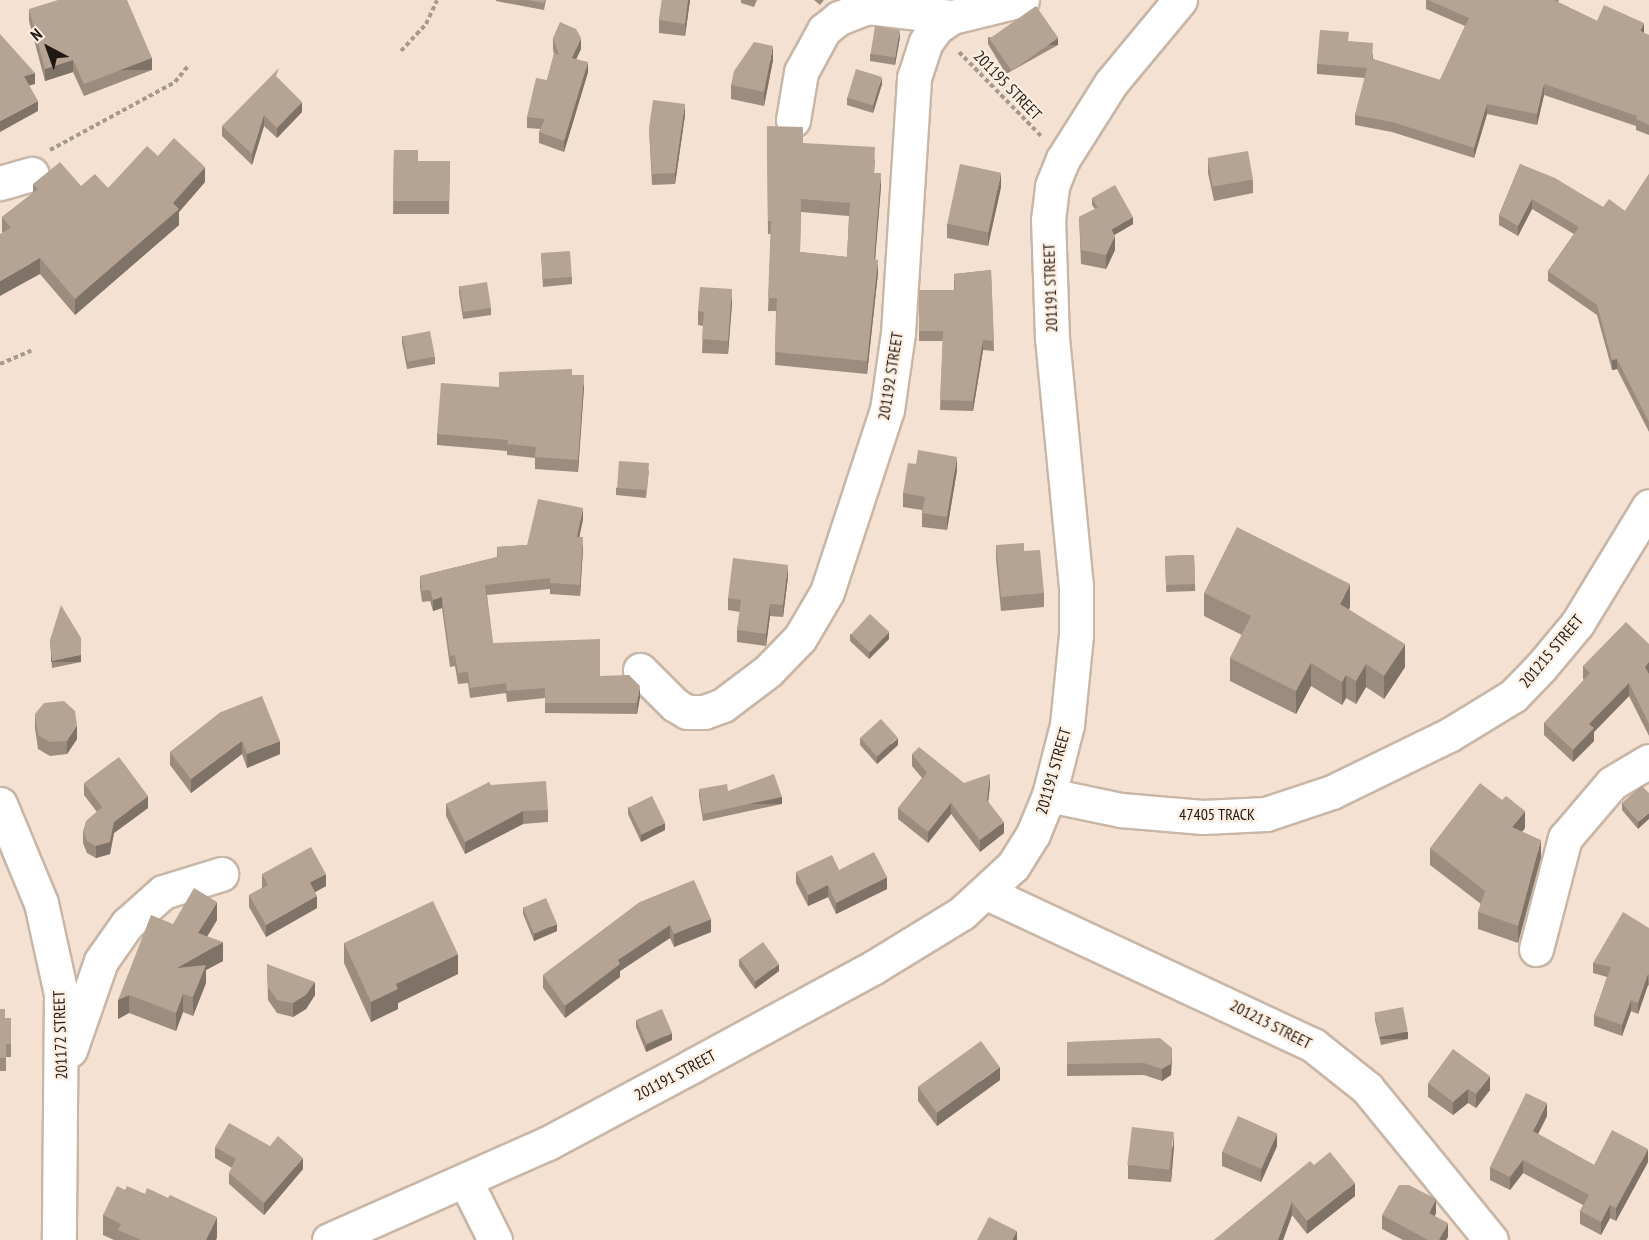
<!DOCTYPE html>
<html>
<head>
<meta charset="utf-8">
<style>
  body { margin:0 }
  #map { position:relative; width:1649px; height:1240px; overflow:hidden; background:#f4e1d1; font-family:"PT Sans Narrow",sans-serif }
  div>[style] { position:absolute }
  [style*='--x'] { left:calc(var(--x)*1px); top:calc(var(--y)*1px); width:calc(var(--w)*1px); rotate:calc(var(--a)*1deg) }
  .path>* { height:4px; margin-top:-2px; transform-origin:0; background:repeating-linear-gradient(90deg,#a8998d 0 4.5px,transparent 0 7.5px) }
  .roads { filter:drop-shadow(2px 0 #c8b6a6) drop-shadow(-2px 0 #c8b6a6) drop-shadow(0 2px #c8b6a6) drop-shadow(0 -2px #c8b6a6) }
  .minor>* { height:33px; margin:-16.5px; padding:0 16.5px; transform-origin:16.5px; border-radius:16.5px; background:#fff }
  .wall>* { inset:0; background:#9c8c7e; transform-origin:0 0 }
  .shaded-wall>* { inset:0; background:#7f7267; transform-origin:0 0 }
  .building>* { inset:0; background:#b5a393; transform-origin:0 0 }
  span { translate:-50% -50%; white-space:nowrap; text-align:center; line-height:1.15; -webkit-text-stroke:4.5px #ffefe2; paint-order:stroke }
  .street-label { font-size:16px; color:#201913 }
  .north { position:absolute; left:18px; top:18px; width:60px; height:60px; -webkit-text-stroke:4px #ffefe2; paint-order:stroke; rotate:319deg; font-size:16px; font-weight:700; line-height:24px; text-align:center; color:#201913 }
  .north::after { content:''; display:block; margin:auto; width:21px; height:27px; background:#201913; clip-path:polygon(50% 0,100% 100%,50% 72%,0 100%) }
</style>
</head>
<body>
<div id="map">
  <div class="path">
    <i style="--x:401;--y:51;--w:37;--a:-47"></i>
    <i style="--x:426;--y:24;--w:26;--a:-65"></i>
    <i style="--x:959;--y:52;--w:119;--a:45.7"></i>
    <i style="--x:50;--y:150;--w:142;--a:-28.5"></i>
    <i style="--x:175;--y:82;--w:22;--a:-51"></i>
    <i style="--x:0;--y:364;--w:34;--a:-23"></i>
  </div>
  <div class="roads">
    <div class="minor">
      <i style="--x:793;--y:120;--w:49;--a:-80.5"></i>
      <i style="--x:801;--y:72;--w:48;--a:-61.3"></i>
      <i style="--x:824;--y:30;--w:19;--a:-39"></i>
      <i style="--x:839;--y:18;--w:31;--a:-21"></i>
      <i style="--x:868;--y:7;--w:85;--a:6.8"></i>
      <i style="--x:0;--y:183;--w:33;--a:-16"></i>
      <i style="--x:640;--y:670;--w:49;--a:45"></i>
      <i style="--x:675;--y:705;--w:14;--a:30"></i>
      <i style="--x:687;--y:712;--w:17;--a:0"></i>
      <i style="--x:704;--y:712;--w:20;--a:-20"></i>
      <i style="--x:723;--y:705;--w:56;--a:-37.1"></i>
      <i style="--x:768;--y:671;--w:46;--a:-45.9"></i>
      <i style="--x:800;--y:638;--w:53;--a:-59.6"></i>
      <i style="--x:827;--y:592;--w:192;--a:-71.8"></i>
      <i style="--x:887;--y:410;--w:78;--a:-81.9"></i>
      <i style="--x:898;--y:333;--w:256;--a:-86.4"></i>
      <i style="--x:914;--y:78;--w:38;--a:-72"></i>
      <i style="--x:926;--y:42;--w:17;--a:-54"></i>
      <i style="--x:936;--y:28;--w:19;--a:-35"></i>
      <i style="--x:952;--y:17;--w:72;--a:-13.7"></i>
      <i style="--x:1049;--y:795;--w:74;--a:11.8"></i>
      <i style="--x:1121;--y:810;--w:82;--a:4.9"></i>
      <i style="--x:1203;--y:817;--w:63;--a:-2.7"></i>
      <i style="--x:1266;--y:814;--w:70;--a:-18.4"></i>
      <i style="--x:1332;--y:792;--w:130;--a:-26"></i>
      <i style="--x:1449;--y:735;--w:75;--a:-31.4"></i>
      <i style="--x:1513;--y:696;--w:40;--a:-46"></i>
      <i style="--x:1541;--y:667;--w:56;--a:-50.1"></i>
      <i style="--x:1577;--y:624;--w:138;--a:-58.6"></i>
      <i style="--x:0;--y:804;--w:107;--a:67.5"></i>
      <i style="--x:41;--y:903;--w:93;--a:77.6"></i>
      <i style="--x:61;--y:994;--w:246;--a:90.5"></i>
      <i style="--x:987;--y:893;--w:360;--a:25"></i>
      <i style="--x:1313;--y:1045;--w:69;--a:38.5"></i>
      <i style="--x:1367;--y:1088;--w:196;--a:50.8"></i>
      <i style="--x:1536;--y:949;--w:115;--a:-75.4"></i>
      <i style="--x:1565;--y:838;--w:72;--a:-49.5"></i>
      <i style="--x:1612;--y:783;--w:43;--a:-30.7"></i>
      <i style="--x:70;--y:1050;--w:94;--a:-70.8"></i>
      <i style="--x:101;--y:961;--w:45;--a:-54.9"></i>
      <i style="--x:127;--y:924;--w:48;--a:-41.6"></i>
      <i style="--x:163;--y:892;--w:61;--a:-17.2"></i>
      <i style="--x:466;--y:1182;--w:65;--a:63.4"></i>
      <i style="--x:329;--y:1240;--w:240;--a:-23.9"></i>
      <i style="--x:548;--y:1143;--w:163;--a:-28.1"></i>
      <i style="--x:692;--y:1066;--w:207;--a:-28.5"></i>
      <i style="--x:874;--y:967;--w:103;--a:-31.5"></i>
      <i style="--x:962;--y:913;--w:69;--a:-42.7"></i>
      <i style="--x:1013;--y:866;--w:38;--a:-58"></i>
      <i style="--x:1033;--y:834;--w:42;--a:-67.7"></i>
      <i style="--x:1049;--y:795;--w:72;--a:-75.6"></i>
      <i style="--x:1067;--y:725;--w:90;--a:-84.3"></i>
      <i style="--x:1076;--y:635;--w:48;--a:-90"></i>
      <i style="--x:1076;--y:587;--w:250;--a:-95.5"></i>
      <i style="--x:1052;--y:338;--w:118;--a:-91.9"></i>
      <i style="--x:1048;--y:220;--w:34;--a:-83"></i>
      <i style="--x:1052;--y:186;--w:29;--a:-68"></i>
      <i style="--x:1063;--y:159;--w:90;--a:-57.7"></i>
      <i style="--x:1111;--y:83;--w:108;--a:-50.3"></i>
    </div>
  </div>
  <div class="wall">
    <i style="clip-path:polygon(496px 0,546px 0,544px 10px,496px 1px)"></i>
    <i style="clip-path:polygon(662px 0,690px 0,685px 36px,659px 33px,659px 20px)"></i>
    <i style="clip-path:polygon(741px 0,757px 0,754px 7px,741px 3px)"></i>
    <i style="clip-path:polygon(814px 0,824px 0,820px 5px)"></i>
    <i style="clip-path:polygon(1426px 0,1559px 0,1558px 2px,1597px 21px,1649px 35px,1649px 135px,1636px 130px,1636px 126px,1544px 95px,1537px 125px,1487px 114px,1474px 158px,1392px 132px,1355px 125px,1355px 115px,1365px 78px,1317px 74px,1317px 64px,1349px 41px,1373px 54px,1373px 59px,1440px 80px,1465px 26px,1426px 9px)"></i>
    <i style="clip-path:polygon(29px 9px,152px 70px,84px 96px,73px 72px,45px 81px,29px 21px)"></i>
    <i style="clip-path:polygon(900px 37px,895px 65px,870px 61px,870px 54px)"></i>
    <i style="clip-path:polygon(988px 37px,1058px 45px,1006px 74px,988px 44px)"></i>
    <i style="clip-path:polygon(553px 38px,581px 49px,576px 59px,588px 72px,564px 152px,539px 143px,539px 132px,541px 129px,527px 128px,527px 117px,547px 80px,554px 54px,553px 49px)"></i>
    <i style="clip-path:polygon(773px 60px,764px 106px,731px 99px,731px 85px)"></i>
    <i style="clip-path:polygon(279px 79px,302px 112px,277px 138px,264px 126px,252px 165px,222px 136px,222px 126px)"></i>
    <i style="clip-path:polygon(882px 84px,873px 113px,847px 105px,847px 98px)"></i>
    <i style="clip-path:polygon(685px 115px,675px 184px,652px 185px,649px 128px)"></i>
    <i style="clip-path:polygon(evenodd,767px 126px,803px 143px,875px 160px,874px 173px,881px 186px,875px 259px,878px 273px,867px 374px,775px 365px,776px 311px,768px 311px,771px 234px,768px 234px,767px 126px,801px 212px,849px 216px,847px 257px,800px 252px,801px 212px)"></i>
    <i style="clip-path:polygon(394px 150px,418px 161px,450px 161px,449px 214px,393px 214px)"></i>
    <i style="clip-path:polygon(158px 156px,205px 182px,179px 212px,179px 225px,75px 315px,40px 274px,2px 232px,2px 217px,33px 193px,33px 184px,108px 188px)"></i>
    <i style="clip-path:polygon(1208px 159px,1253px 180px,1253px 193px,1214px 201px,1208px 173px)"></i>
    <i style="clip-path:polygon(1520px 164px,1603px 207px,1625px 211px,1649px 174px,1649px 432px,1617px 369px,1612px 370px,1597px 315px,1548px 281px,1548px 271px,1574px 234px,1532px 209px,1518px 236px,1499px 225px,1499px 215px)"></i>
    <i style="clip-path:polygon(1001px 187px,988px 246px,947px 238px,947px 224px)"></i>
    <i style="clip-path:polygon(1092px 198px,1133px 224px,1114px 235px,1115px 250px,1106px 269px,1081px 264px,1079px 217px,1095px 209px,1092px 205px)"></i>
    <i style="clip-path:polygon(541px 254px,572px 277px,572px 284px,543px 287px)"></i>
    <i style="clip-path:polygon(991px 270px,994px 351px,983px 350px,973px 411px,940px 410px,943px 341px,919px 341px,919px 290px,954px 290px,954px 274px)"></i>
    <i style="clip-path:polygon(459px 286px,491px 308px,491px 315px,463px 319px,459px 293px)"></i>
    <i style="clip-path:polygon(732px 303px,728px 354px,702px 353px,703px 326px,698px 325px,698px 311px)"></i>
    <i style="clip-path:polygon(402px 336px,435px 357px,435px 364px,407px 369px,402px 343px)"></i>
    <i style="clip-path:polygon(572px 375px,584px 387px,578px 472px,535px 469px,535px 458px,507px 455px,507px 451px,437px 445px,437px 434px,499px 387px)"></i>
    <i style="clip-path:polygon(649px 470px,646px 498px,616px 495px,616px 488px)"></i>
    <i style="clip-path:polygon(957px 470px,947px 530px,922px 527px,922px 510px,903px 507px,903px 493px)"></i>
    <i style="clip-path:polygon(583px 519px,579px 537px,583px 548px,580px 596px,550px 594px,550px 589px,487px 595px,493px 643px,600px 676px,640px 697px,637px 714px,545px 713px,545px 698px,507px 702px,506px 693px,470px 698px,468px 683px,458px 684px,455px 666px,450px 667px,442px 608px,433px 611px,430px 601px,422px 602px,420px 587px,420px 576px,497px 557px,497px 547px,527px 545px)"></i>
    <i style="clip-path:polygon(996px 545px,1024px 551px,1044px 593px,1044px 607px,1001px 611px,996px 559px)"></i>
    <i style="left:1194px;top:555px;width:36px;height:29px;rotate:88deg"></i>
    <i style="clip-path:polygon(788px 577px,783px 617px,770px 616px,766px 646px,737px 642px,737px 630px,740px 612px,728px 610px,728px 598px)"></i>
    <i style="clip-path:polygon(1204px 593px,1350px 607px,1349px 609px,1405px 667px,1384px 699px,1366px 687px,1356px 704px,1346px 698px,1342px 705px,1311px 686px,1296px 714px,1230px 681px,1230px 658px,1242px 635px,1204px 616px)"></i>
    <i style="clip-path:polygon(850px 634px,889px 639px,869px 659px,850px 641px)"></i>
    <i style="clip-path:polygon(81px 638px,81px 662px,52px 668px,50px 640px)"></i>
    <i style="clip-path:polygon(1649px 644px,1649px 736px,1629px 696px,1594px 732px,1594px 741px,1573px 762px,1544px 735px,1544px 723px,1584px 680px,1583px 679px,1583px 666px)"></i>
    <i style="clip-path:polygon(221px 712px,280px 754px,247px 768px,242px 754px,191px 793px,170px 765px,170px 752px)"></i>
    <i style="clip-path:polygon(35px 714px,77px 739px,67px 754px,50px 756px,38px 749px,35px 728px)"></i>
    <i style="clip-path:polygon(860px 738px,898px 745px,877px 764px,860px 745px)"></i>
    <i style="clip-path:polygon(912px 754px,964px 783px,990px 785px,988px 802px,1004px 833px,980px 852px,951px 814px,928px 843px,898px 819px,898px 808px,922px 778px,912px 766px)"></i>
    <i style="clip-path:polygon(84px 783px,148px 808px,114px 833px,110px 854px,96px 858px,87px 853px,83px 843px,83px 831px,97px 812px,84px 795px)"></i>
    <i style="clip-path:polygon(491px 785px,548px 810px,548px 822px,523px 824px,465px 854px,446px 816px,446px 804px)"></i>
    <i style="clip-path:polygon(1642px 786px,1638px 829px,1622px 810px,1622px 803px)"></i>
    <i style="clip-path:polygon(699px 789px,728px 791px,782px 804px,703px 821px,699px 796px)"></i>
    <i style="clip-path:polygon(628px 807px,665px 830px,641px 842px,628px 814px)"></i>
    <i style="clip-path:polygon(1525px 828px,1522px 832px,1541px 857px,1518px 943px,1478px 929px,1478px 912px,1481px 904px,1430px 865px,1430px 848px)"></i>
    <i style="clip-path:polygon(839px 870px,887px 889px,836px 914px,828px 897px,808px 906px,796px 883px,796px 872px)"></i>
    <i style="clip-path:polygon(262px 874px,326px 886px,315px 892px,317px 908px,266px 937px,249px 907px,249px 895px,262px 888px)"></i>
    <i style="clip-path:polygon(640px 902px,711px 932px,674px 947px,670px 938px,620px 971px,620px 977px,565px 1018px,543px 988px,543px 975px)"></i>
    <i style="clip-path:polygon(523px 907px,557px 931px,534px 941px,523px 914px)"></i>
    <i style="clip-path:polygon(217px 920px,207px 936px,223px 961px,206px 970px,206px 983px,193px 1016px,183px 1012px,176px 1031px,129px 1013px,118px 1019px,118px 1000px,173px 924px)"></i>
    <i style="clip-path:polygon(1649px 928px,1649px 986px,1648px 985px,1638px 1014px,1631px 1011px,1622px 1036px,1594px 1026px,1594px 1015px,1607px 977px,1593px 973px,1593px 963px)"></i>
    <i style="clip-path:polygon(344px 943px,458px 974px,398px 1003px,398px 1009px,371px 1022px,344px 963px)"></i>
    <i style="clip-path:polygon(739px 959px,779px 971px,755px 989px,739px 966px)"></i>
    <i style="clip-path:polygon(267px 964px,315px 995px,306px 1009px,293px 1017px,277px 1013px,268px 1000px)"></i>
    <i style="clip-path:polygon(0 1009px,5px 1018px,11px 1018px,11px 1057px,6px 1057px,6px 1071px,0 1071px)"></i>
    <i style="clip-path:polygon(1375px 1013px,1408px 1039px,1381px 1045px,1375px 1020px)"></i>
    <i style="clip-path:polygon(636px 1020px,672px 1040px,646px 1052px,636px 1027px)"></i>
    <i style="clip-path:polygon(1067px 1042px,1172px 1059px,1171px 1075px,1162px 1081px,1144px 1075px,1067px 1076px)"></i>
    <i style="clip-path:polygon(1000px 1080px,937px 1126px,918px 1101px,918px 1087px)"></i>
    <i style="clip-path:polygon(1428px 1083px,1490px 1090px,1476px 1108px,1468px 1103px,1453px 1115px,1428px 1097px)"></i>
    <i style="clip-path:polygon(1547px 1116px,1538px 1134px,1594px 1165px,1648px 1162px,1616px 1221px,1610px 1218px,1601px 1235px,1580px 1224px,1580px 1211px,1583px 1205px,1523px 1173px,1510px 1190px,1490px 1180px,1490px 1167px)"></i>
    <i style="clip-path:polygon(1174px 1146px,1171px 1182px,1128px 1179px,1128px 1165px)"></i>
    <i style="clip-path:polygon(1277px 1146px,1261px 1182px,1222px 1166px,1222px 1152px)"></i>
    <i style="clip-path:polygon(215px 1147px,303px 1169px,264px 1215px,229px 1184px,229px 1173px,232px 1168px,215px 1158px)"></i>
    <i style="clip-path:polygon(1314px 1165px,1355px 1196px,1307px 1234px,1292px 1215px,1283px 1240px,1214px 1240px)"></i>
    <i style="clip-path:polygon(125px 1190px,145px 1194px,217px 1237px,216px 1240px,114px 1240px,103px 1235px,103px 1215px)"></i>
    <i style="clip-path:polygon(1436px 1213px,1435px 1216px,1448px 1237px,1446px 1240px,1403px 1240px,1382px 1229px,1382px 1215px)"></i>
  </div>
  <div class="shaded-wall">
    <i style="clip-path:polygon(688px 0,690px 0,685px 36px,685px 24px)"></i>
    <i style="clip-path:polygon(1644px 23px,1644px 33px,1640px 31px)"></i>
    <i style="clip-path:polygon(900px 30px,900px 37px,895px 65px,895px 58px)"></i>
    <i style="clip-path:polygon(581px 38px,581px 49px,572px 68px,572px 58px)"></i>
    <i style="left:1058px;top:38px;width:7px;height:60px;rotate:90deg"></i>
    <i style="clip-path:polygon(773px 46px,773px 60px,764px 106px,764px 92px)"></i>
    <i style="left:152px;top:58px;width:12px;height:73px;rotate:90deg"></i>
    <i style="clip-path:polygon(73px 60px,73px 72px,45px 81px,45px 69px)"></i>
    <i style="clip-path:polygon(588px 62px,588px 72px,564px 152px,564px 141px)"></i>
    <i style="clip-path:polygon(35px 73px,35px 84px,24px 87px,24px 76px)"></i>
    <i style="clip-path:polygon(882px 77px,882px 84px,873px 113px,873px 106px)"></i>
    <i style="clip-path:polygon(1544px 84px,1544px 95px,1537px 125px,1537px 114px)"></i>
    <i style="clip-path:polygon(38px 101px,38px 111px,0 132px,0 121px)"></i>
    <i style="clip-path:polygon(302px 102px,302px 112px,277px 138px,277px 128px)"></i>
    <i style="clip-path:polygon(685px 104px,685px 115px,675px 184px,675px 173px)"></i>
    <i style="clip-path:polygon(1487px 104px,1487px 114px,1474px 158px,1474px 148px)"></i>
    <i style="clip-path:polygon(264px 115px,264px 126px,252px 165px,252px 154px)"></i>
    <i style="clip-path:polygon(205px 167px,205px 182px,179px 212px,179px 225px,75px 315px,75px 299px,173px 203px)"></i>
    <i style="clip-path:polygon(881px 173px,881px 186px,874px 273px,874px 259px)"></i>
    <i style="clip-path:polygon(1001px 173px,1001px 187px,988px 246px,988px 232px)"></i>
    <i style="clip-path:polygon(1532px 199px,1532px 209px,1518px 236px,1518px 226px)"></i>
    <i style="clip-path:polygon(1133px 217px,1133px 224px,1111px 237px,1111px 230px)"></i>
    <i style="clip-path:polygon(1115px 236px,1115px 250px,1106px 269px,1106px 255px)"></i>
    <i style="clip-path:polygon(40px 258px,40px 274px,0 296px,0 281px)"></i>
    <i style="clip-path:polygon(878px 260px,878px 273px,867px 374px,867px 361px)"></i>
    <i style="clip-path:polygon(732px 289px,732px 303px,728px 354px,728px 341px)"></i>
    <i style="clip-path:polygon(983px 340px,983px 350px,973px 411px,973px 401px)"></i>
    <i style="clip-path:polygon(1617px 359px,1617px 369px,1612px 370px,1612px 360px)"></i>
    <i style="clip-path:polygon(584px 375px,584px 387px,578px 472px,578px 460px)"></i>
    <i style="clip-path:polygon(957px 457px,957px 470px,947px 530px,947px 517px)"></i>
    <i style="clip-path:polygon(583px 508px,583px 519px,577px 548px,577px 537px)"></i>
    <i style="clip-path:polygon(583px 537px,583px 548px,580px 596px,580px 585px)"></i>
    <i style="clip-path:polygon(788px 565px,788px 577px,783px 617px,783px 605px)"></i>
    <i style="clip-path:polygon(1350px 584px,1350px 607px,1340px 627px,1340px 604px)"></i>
    <i style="clip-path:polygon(442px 597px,442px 608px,433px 611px,433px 600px)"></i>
    <i style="clip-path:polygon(770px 604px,770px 616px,766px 646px,766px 634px)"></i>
    <i style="clip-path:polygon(889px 632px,889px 639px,869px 659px,869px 653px)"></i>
    <i style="clip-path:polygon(1405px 644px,1405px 667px,1384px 699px,1384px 676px)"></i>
    <i style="left:81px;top:655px;width:7px;height:30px;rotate:90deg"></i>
    <i style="clip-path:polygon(1649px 662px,1649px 675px,1645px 667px)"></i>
    <i style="clip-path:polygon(1311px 663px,1311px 686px,1296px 714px,1296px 691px)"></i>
    <i style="clip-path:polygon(1366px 664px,1366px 687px,1356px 704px,1356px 681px)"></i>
    <i style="clip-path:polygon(1346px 675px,1346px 698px,1342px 705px,1342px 682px)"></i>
    <i style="clip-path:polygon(1629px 683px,1629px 696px,1594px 732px,1594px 741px,1573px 762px,1573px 750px,1589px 724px)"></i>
    <i style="clip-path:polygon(640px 686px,640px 697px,637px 714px,637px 703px)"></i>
    <i style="clip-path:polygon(77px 725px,77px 739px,67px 754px,67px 741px)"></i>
    <i style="clip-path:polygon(898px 738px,898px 745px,877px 764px,877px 757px)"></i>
    <i style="clip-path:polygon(242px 741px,242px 754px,191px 793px,191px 779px)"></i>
    <i style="clip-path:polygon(280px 741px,280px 754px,247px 768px,247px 754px)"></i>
    <i style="clip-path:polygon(990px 774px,990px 785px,987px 812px,987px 800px)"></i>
    <i style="clip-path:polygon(148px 796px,148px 808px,114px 833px,110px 854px,96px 858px,96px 846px,114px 822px)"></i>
    <i style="left:782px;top:797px;width:7px;height:81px;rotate:90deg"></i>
    <i style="clip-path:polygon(951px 803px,951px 814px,928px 843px,928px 832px)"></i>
    <i style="clip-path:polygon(523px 811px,523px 824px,465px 854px,465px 842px)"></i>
    <i style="clip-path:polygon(1525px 811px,1525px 828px,1512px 844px,1512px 827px)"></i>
    <i style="clip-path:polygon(1649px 813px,1649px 819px,1638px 829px,1638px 822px)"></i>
    <i style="clip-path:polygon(1004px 822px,1004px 833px,980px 852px,980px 840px)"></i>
    <i style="clip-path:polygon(665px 823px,665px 830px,641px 842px,641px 835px)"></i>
    <i style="clip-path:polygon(1541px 840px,1541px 857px,1518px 943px,1518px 926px)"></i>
    <i style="clip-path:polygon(326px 874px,326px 886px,310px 895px,310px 882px)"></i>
    <i style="clip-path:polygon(887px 877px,887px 889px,836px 914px,836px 903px)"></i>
    <i style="clip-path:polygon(828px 885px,828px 897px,808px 906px,808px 895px)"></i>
    <i style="clip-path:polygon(317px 896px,317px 908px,266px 937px,266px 925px)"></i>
    <i style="clip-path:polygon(217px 902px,217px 920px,198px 952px,198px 933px)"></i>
    <i style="clip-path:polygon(711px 919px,711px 932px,674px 947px,674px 934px)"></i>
    <i style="clip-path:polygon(557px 924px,557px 931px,534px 941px,534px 934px)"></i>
    <i style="clip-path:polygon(670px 925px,670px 938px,620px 971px,620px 977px,565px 1018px,565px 1006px,618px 960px)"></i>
    <i style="clip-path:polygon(223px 942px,223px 961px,206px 970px,206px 983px,193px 1016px,193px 997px,177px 968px)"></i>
    <i style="clip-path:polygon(458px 954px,458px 974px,398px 1003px,398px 1009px,371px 1022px,371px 1002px,396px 984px)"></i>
    <i style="clip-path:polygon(779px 964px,779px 971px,755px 989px,755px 982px)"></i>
    <i style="clip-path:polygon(1648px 974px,1648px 985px,1638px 1014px,1638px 1003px)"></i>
    <i style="clip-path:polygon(315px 982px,315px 995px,306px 1009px,293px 1017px,293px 1003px)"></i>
    <i style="clip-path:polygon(183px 994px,183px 1012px,176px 1031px,176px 1013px)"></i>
    <i style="clip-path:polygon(129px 995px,129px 1013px,118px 1019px,118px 1000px)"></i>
    <i style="clip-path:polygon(1631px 1000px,1631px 1011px,1622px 1036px,1622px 1025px)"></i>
    <i style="left:1408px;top:1032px;width:7px;height:28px;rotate:90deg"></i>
    <i style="clip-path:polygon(672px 1033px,672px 1040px,646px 1052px,646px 1045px)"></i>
    <i style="clip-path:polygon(1172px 1048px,1171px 1075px,1162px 1081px,1162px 1069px)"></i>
    <i style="clip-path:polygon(1000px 1067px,1000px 1080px,937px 1126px,937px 1113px)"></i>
    <i style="clip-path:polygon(1490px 1076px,1490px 1090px,1476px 1108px,1476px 1094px)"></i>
    <i style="clip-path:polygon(1468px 1089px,1468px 1103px,1453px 1115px,1453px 1102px)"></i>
    <i style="clip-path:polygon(1547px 1103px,1547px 1116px,1533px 1144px,1533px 1131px)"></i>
    <i style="clip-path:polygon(1174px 1132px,1174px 1146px,1171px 1182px,1171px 1168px)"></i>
    <i style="clip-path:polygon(1277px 1133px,1277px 1146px,1261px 1182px,1261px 1169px)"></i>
    <i style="clip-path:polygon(1648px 1149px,1648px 1162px,1616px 1221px,1616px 1208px)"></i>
    <i style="clip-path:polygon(303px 1158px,303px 1169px,264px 1215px,264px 1203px)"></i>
    <i style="clip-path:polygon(1523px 1160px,1523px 1173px,1510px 1190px,1510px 1177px)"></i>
    <i style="clip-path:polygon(1355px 1183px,1355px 1196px,1307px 1234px,1307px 1221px)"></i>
    <i style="clip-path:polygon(1436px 1199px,1436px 1213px,1429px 1227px,1429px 1213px)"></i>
    <i style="clip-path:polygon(1292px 1202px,1292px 1215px,1283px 1240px,1278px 1240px)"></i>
    <i style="clip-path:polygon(1610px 1205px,1610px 1218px,1601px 1235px,1601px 1222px)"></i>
    <i style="clip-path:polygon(217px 1217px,217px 1237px,216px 1240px,206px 1240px)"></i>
    <i style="clip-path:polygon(1448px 1223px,1448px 1237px,1446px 1240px,1439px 1240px)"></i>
    <i style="clip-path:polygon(1017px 1231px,1017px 1240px,1012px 1240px)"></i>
  </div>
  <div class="building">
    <i style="clip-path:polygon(58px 0,127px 0,152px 58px,84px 84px,73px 60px,45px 69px,29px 9px)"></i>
    <i style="clip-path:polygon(526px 0,545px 0,544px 3px)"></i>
    <i style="clip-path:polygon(662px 0,688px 0,685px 24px,659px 20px)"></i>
    <i style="clip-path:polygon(1428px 0,1555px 0,1555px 1px,1597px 21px,1604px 5px,1644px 23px,1640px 31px,1649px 35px,1649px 125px,1636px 119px,1637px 116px,1544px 84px,1537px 114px,1487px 104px,1474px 148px,1392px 122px,1355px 115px,1367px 68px,1317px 64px,1320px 30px,1349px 32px,1348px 41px,1373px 43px,1372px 59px,1440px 80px,1469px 18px)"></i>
    <i style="left:1036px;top:6px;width:39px;height:57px;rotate:55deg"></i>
    <i style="clip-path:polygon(560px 22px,576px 29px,581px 38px,572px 58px,588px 62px,564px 141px,539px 132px,545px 119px,527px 117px,536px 78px,547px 80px,554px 53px,559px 55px,553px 38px)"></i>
    <i style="left:875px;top:26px;width:25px;height:28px;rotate:9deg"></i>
    <i style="clip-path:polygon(0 34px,35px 73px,24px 76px,38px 101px,0 121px)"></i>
    <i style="clip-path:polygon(754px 42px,773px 46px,764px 92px,731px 85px,734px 71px)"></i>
    <i style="clip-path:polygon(279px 68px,276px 76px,302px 102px,277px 128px,264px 115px,252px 154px,222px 126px)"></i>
    <i style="left:856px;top:69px;width:27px;height:30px;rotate:17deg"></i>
    <i style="clip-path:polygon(653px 100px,685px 104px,675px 173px,652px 174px,649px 128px)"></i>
    <i style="clip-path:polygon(evenodd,767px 126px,803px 127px,803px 143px,875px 147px,874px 173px,881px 173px,874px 259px,878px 260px,867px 361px,775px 352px,777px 298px,768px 298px,771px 221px,768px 221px,767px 126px,801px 199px,850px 203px,847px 257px,800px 252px,801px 199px)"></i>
    <i style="clip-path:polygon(174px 138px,205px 167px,173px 203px,179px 209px,75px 299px,40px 258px,0 281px,0 234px,11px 228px,2px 217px,38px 189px,33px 184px,60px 162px,81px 186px,95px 174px,108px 188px,147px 146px,158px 156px)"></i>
    <i style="clip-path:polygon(394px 150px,418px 150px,418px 161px,450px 161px,449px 201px,393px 201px)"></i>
    <i style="left:1248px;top:151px;width:29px;height:41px;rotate:80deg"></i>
    <i style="left:960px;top:164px;width:42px;height:61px;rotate:12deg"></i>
    <i style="clip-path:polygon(1520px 164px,1555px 178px,1603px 207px,1609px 199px,1625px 211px,1649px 174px,1649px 422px,1617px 359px,1612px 360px,1597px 305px,1548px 271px,1579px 227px,1532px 199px,1518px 226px,1499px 215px)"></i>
    <i style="clip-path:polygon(1115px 185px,1133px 217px,1111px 230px,1099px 207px,1098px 208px,1092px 198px)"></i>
    <i style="clip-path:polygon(1099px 207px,1115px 236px,1106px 255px,1081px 250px,1079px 217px)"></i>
    <i style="left:570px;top:251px;width:26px;height:29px;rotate:86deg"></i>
    <i style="clip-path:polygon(991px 270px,994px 341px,983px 340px,973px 401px,940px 400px,943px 331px,919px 331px,919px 290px,955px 290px,954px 274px)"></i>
    <i style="left:487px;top:282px;width:26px;height:28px;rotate:81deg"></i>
    <i style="clip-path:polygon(700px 287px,732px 289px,728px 341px,702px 339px,704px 312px,698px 311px)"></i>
    <i style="left:430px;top:331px;width:26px;height:28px;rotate:79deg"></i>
    <i style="clip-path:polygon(572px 369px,572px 375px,584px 375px,578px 460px,535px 457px,536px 447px,507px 444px,508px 440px,437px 434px,441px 383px,499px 387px,499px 372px)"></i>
    <i style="clip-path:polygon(918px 450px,957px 457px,947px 517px,922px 513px,925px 497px,903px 493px,908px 463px,916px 464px)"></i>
    <i style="left:619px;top:461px;width:30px;height:27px;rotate:4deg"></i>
    <i style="clip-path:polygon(538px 499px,583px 508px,577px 537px,583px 537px,580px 585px,550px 583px,550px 578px,485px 585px,493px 643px,600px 639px,600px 676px,629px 675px,640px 686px,637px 703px,545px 703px,545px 688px,507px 691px,506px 683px,470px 688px,468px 672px,458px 673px,455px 655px,450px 656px,442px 597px,433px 600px,430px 590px,422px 591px,420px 576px,498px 557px,497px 547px,527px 545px)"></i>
    <i style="clip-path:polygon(1237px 527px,1350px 584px,1340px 604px,1405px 644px,1384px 676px,1366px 664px,1356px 681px,1346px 675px,1342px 682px,1311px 663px,1296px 691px,1230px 658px,1251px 616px,1204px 593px)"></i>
    <i style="clip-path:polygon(1024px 543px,1024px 551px,1040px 550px,1044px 593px,1001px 597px,996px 545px)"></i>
    <i style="left:1194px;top:555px;width:29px;height:29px;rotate:88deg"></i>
    <i style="clip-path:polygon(733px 558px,788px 565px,783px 605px,770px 604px,766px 634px,737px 630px,741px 600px,728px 598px)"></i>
    <i style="clip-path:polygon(61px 605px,81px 638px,81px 655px,52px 661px,50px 640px)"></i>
    <i style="left:870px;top:614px;width:26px;height:28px;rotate:43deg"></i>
    <i style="clip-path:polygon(1626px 622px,1649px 644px,1649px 662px,1645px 667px,1649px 674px,1649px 724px,1629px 683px,1589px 724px,1594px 728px,1573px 750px,1544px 723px,1590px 673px,1583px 666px)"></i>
    <i style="clip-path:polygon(262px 696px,280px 741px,247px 754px,242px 741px,191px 779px,170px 752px,221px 712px)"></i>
    <i style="clip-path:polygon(64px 701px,75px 711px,77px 725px,67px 741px,50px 742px,38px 735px,35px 714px,44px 703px)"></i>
    <i style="left:881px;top:719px;width:25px;height:28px;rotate:48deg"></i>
    <i style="clip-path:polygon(919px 747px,964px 783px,990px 774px,987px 800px,1004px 822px,980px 840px,951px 803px,928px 832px,898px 808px,927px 773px,912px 754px)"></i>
    <i style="clip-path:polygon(119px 757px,148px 796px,114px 822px,110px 842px,96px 846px,87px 841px,83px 831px,86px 821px,102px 807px,84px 783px)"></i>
    <i style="clip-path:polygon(774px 774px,782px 797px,703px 814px,699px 789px,727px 784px,728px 791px)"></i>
    <i style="clip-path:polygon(546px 781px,548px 810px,523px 811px,465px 842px,446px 804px,489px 782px,491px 785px)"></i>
    <i style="clip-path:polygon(1480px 783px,1502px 800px,1506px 796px,1525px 811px,1512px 827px,1541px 840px,1518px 926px,1478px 912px,1485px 891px,1430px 848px)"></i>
    <i style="clip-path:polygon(1642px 786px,1649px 793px,1649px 813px,1638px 822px,1622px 803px)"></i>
    <i style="left:652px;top:796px;width:30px;height:26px;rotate:64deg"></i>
    <i style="clip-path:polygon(311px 847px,326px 874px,310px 882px,317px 896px,266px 925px,249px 895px,268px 885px,262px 874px)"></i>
    <i style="clip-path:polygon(874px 852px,887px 877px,836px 903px,828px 885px,808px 895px,796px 872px,832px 855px,839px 870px)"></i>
    <i style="clip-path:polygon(694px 880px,711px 919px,674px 934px,670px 925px,618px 960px,620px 964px,565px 1006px,543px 975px,640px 902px)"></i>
    <i style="clip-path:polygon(194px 888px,217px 902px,198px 933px,223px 942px,177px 968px,206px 965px,193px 997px,183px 994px,176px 1013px,129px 995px,118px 1000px,151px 915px,173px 924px)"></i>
    <i style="left:546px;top:898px;width:28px;height:25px;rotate:67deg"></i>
    <i style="clip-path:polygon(433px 901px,458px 954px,396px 984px,398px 989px,371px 1002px,344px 943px)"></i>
    <i style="clip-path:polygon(1623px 912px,1649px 928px,1649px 975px,1648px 974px,1638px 1003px,1631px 1000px,1622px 1025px,1594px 1015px,1611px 967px,1593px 963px)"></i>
    <i style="left:763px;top:942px;width:27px;height:29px;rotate:54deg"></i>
    <i style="clip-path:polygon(267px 964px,315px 982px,306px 995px,293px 1003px,277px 1000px,268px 987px)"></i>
    <i style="left:1403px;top:1007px;width:25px;height:29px;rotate:79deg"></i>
    <i style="clip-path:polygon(0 1009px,5px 1009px,5px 1018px,11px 1018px,11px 1044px,6px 1044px,6px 1058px,0 1058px)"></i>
    <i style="left:662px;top:1009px;width:26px;height:28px;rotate:67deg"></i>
    <i style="clip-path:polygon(1160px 1038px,1172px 1048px,1171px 1064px,1162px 1069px,1144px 1063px,1067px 1064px,1067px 1042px)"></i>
    <i style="left:981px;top:1041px;width:32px;height:78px;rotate:54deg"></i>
    <i style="clip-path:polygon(1453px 1049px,1490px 1076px,1476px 1094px,1468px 1089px,1453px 1102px,1428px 1083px)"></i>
    <i style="clip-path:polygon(1526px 1093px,1547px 1103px,1533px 1131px,1594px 1165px,1612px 1130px,1648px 1149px,1616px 1208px,1610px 1205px,1601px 1222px,1580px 1211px,1589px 1195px,1523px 1160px,1510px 1177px,1490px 1167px)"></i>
    <i style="left:1238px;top:1116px;width:43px;height:39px;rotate:24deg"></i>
    <i style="clip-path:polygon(229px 1123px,270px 1146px,278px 1136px,303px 1158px,264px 1203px,229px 1173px,236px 1159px,215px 1147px)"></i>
    <i style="left:1132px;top:1127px;width:42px;height:38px;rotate:7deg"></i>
    <i style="clip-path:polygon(1330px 1152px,1355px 1183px,1307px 1221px,1292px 1202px,1278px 1240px,1214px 1240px,1310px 1161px,1314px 1165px)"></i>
    <i style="clip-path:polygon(1399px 1185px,1409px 1185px,1436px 1199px,1429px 1213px,1448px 1223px,1439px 1240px,1428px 1240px,1382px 1215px)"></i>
    <i style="clip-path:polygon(117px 1186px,125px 1190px,127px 1186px,145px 1194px,147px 1188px,168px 1198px,170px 1195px,217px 1217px,206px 1240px,141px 1240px,118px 1230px,121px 1224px,103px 1215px)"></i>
    <i style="clip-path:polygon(989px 1217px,1017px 1231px,1012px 1240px,977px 1240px)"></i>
  </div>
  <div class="street-label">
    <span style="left:1008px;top:85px;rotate:46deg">201195 STREET</span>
    <span style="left:1050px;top:288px;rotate:-92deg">201191 STREET</span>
    <span style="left:890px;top:376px;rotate:-81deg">201192 STREET</span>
    <span style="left:1551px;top:651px;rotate:-50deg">201215 STREET</span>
    <span style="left:1053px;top:771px;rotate:-74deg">201191 STREET</span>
    <span style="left:1217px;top:814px">47405 TRACK</span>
    <span style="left:1271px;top:1024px;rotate:27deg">201213 STREET</span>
    <span style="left:60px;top:1035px;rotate:-92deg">201172 STREET</span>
    <span style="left:675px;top:1075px;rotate:-28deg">201191 STREET</span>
  </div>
  <div class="north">N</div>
</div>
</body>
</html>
